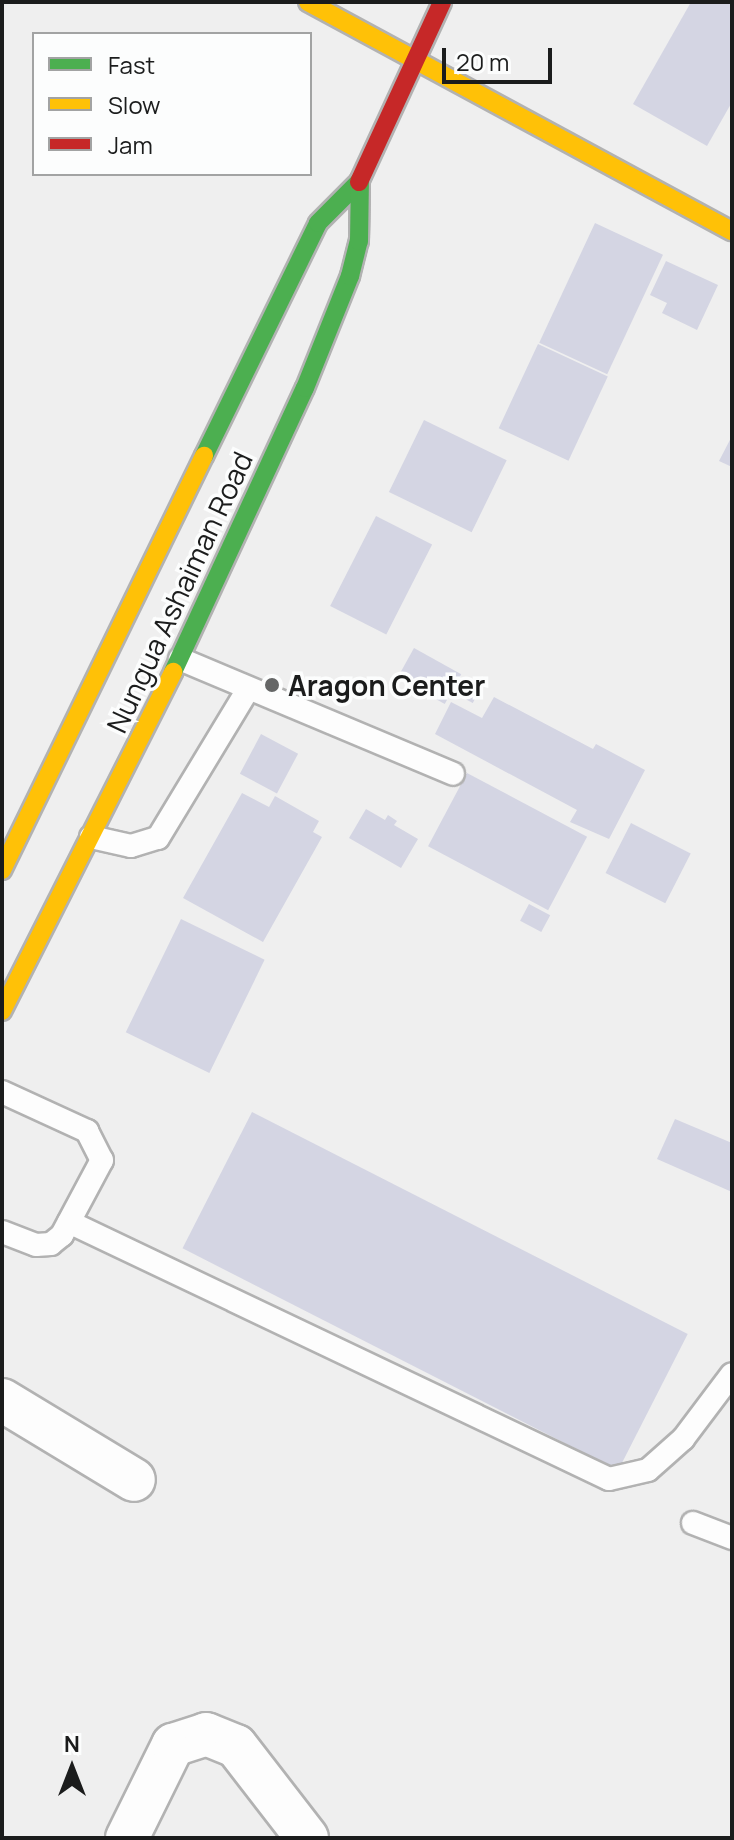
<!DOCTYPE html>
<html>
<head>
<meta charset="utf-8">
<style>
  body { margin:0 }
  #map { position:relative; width:734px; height:1840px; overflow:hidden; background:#efefef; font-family:Manrope,sans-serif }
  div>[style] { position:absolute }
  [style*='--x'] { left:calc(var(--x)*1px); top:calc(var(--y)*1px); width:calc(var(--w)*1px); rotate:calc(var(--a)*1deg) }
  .building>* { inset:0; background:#d4d5e3; transform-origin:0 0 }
  .roads { filter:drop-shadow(2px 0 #b2b2b2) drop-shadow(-2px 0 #b2b2b2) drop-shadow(0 2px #b2b2b2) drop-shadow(0 -2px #b2b2b2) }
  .lane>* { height:22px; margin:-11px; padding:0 11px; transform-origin:11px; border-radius:11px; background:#fdfdfd }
  .street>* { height:42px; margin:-21px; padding:0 21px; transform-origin:21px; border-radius:21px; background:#fdfdfd }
  .fast>* { height:18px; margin:-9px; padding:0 9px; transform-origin:9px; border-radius:9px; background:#4caf50 }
  .slow>* { height:18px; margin:-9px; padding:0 9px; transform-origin:9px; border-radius:9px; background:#ffc107 }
  .jam>* { height:18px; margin:-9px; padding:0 9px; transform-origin:9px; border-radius:9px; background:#c62828 }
  .dots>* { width:22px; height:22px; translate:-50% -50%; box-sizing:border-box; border:4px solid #fcfdfd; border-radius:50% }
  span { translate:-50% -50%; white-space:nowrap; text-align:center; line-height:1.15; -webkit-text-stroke:7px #fcfdfd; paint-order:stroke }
  .street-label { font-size:28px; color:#1b1c1c }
  .poi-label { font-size:28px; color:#1b1c1c; font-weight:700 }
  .left { translate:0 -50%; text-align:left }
  .frame { position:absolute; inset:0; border:4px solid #1b1c1c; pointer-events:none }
  .legend { position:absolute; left:32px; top:32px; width:280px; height:144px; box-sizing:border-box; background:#fcfdfd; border:2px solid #a2a3a3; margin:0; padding:10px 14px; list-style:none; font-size:24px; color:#1b1c1c }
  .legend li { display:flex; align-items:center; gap:16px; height:40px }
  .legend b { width:40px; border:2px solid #a2a3a3 }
  .north { position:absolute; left:32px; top:1728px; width:80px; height:80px; -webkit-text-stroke:6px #fcfdfd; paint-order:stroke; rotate:0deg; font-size:22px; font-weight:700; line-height:32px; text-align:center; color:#1b1c1c }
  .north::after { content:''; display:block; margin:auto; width:28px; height:36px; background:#1b1c1c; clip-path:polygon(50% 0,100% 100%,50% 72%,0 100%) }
  .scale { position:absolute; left:442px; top:48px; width:110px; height:36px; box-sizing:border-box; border:4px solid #1b1c1c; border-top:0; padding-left:10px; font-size:24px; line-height:28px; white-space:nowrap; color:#1b1c1c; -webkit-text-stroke:6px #fcfdfd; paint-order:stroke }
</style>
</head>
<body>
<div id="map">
  <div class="building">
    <i style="clip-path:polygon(691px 2px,732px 2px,732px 102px,707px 146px,633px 104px)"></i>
    <i style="left:595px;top:223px;width:75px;height:132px;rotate:25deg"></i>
    <i style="clip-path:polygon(666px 261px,718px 285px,697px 330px,662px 313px,667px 303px,650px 295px)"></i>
    <i style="left:538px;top:344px;width:77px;height:93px;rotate:25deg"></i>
    <i style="left:424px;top:420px;width:92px;height:80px;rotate:26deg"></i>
    <i style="clip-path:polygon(732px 436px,732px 467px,719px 461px)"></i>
    <i style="left:376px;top:516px;width:63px;height:101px;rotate:27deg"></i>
    <i style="left:414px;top:648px;width:54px;height:34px;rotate:29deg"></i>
    <i style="left:464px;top:679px;width:19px;height:17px;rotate:28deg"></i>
    <i style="clip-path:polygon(494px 697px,593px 749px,596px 744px,645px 770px,609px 839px,570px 822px,577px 810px,435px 734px,451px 702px,482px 718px)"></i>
    <i style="left:261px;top:734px;width:42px;height:45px;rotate:28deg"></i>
    <i style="left:467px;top:773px;width:136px;height:83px;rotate:28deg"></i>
    <i style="clip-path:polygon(242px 793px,269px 807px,275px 796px,319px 821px,313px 832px,322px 837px,263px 942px,183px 898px)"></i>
    <i style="clip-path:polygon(366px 809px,385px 820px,388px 815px,397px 821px,394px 825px,418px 839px,401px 868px,349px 838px)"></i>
    <i style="left:631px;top:823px;width:67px;height:56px;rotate:27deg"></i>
    <i style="left:529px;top:904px;width:24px;height:19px;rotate:28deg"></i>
    <i style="left:181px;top:919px;width:93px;height:126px;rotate:26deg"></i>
    <i style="left:252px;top:1112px;width:489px;height:153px;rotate:27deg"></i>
    <i style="clip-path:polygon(675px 1119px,732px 1143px,732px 1192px,657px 1159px)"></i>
  </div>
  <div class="roads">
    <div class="lane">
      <i style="--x:180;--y:659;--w:296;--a:22.8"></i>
      <i style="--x:91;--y:837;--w:41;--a:12.7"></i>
      <i style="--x:131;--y:846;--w:28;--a:-17"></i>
      <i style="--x:158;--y:838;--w:175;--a:-58.8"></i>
      <i style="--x:2;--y:1092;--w:94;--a:24.6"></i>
      <i style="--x:87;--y:1131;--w:33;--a:63"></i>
      <i style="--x:102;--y:1160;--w:85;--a:118.1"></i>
      <i style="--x:62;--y:1235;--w:14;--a:141"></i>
      <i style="--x:51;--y:1244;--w:15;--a:176"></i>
      <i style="--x:36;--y:1245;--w:36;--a:-159"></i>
      <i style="--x:69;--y:1222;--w:598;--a:25.45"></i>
      <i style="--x:609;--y:1479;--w:40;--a:-13"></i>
      <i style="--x:648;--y:1470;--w:47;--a:-41.5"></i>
      <i style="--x:683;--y:1439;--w:81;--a:-53"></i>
      <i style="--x:693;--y:1523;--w:42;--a:21"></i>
    </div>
    <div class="street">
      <i style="--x:2;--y:1400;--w:154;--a:31.2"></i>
      <i style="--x:127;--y:1838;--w:104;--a:-63.7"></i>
      <i style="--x:173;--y:1745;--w:35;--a:-18"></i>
      <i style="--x:206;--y:1734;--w:32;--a:22"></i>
      <i style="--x:236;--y:1746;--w:116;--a:52.3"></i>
    </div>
    <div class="fast">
      <i style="--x:204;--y:456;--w:259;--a:-63.9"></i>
      <i style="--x:318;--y:223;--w:58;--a:-45"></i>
      <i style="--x:173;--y:672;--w:313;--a:-65.1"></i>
      <i style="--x:305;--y:388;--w:121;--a:-68.1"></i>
      <i style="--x:350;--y:276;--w:36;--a:-76"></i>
      <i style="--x:359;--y:241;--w:61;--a:-89.1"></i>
    </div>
    <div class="slow">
      <i style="--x:308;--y:2;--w:482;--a:28.4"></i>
      <i style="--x:2;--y:870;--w:461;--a:-64"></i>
      <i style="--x:2;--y:1011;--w:380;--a:-63.2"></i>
    </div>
    <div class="jam">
      <i style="--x:359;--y:182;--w:198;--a:-65.2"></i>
    </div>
  </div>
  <div class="dots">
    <i style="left:272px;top:685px;background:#656666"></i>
  </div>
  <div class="street-label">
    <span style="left:179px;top:592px;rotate:-65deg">Nungua Ashaiman Road</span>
  </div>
  <div class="poi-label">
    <span class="left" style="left:288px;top:685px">Aragon Center</span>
  </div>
  <div class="frame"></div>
  <ul class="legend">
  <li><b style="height:10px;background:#4caf50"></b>Fast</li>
  <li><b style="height:10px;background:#ffc107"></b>Slow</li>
  <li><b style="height:10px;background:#c62828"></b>Jam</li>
  </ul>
  <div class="north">N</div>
  <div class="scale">20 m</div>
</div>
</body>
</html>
